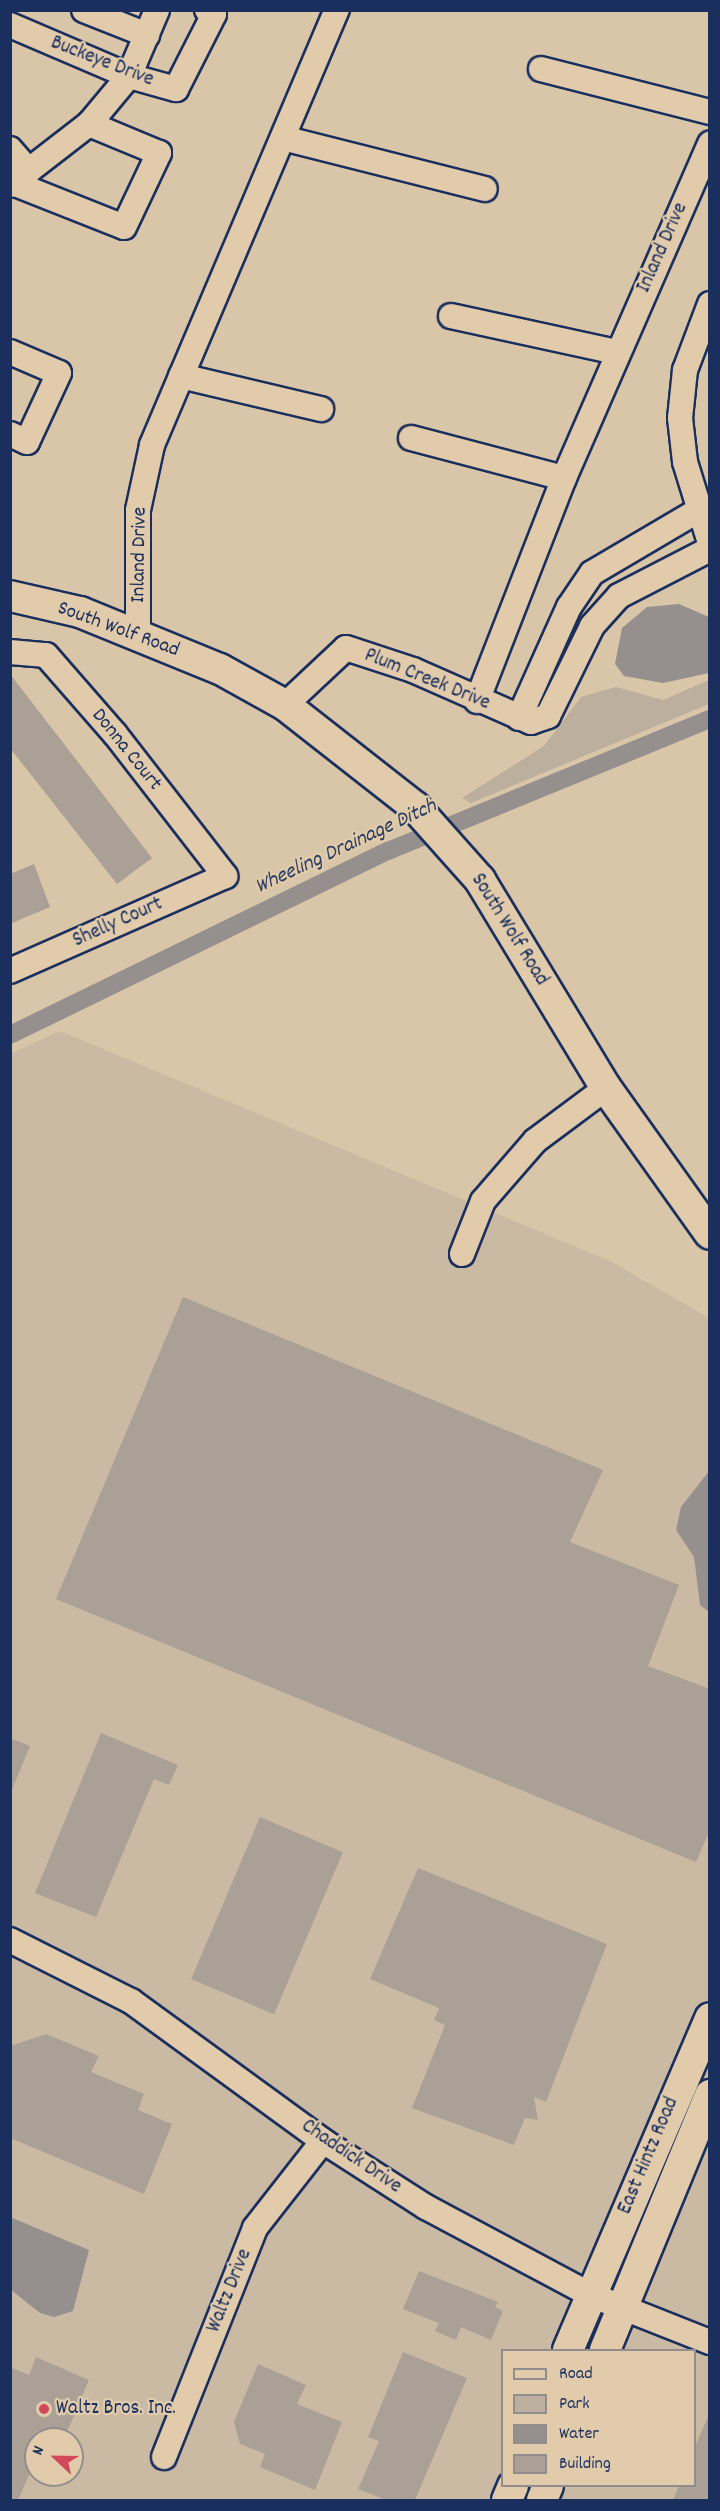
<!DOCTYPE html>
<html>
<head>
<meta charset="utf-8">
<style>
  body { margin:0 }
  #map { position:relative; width:720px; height:2511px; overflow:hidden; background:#d9c5a8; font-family:Dekko,sans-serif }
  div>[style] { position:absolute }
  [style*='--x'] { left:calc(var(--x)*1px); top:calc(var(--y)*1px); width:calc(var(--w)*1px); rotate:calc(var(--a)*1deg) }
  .built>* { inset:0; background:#cbbaa3 }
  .green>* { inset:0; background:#bdaf9d }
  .water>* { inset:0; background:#95908e }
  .canal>* { height:18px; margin:-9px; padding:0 9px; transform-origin:9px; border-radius:9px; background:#95908e }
  .building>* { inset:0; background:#aaa096; transform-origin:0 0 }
  .roads { filter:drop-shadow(2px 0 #1b2f5e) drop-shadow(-2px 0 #1b2f5e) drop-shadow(0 2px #1b2f5e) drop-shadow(0 -2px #1b2f5e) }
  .minor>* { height:24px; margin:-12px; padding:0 12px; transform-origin:12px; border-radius:12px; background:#e1cbab }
  .major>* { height:30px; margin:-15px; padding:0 15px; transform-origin:15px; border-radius:15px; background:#e1cbab }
  .dots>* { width:16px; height:16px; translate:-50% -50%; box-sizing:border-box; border:3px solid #e1cbab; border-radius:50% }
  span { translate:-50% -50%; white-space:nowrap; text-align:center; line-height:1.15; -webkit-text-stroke:4.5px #e1cbab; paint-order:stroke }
  .street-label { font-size:21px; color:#1b2f5e }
  .poi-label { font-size:21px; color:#1b2f5e }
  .left { translate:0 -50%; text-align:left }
  .water-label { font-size:22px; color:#2d3e65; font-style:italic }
  .frame { position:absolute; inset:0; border:12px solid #1b2f5e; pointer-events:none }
  .legend { position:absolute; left:501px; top:2349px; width:195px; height:138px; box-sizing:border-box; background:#e1cbab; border:2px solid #928d8c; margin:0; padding:8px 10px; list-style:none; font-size:18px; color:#1b2f5e }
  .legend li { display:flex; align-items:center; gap:12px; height:30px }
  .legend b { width:30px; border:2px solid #928d8c }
  .north { position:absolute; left:24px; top:2427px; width:60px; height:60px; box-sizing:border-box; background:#e1cbab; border:2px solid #928d8c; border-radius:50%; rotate:292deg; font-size:16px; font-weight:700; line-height:24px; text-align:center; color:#1b2f5e }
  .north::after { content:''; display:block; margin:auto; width:21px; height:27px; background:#d1495b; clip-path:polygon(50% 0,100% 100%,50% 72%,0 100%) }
</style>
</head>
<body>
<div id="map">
  <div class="built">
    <i style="clip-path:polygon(evenodd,60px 1031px,612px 1262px,709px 1318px,709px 2500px,11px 2500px,10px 1054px,60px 1031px,502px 2350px,694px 2350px,694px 2486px,502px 2486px,502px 2350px,60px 1031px,36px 2439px,72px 2439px,72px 2475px,36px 2475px,36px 2439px)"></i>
  </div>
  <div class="green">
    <i style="clip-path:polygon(709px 680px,709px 704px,471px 803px,462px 798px,544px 746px,581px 697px,616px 687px,663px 700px)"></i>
  </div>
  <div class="water">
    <i style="clip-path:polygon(679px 604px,709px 617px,709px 673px,663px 683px,624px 676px,615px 664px,622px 628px,647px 607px)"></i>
    <i style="clip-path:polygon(709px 1471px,709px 1612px,700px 1605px,694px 1557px,676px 1530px,681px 1507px)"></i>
    <i style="clip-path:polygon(10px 2217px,89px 2250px,73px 2311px,54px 2317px,40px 2313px,11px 2290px)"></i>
  </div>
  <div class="canal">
    <i style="--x:10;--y:1035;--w:420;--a:-26"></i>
    <i style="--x:388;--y:851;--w:348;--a:-22.3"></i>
  </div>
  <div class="building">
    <i style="clip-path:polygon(10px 674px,152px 858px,117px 884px,10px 748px)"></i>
    <i style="clip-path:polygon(34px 864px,50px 907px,10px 924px,10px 874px)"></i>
    <i style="clip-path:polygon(183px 1297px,603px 1470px,570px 1542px,679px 1585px,648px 1666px,710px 1689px,710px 1830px,696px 1862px,56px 1599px)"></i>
    <i style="clip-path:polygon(101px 1733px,178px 1765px,169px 1785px,154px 1779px,96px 1917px,35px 1893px)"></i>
    <i style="clip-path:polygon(10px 1738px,30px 1746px,11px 1792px,10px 1792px)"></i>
    <i style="left:260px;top:1817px;width:90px;height:176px;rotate:23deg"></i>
    <i style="clip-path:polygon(418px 1868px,607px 1944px,546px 2102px,534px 2097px,538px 2120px,525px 2118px,514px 2145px,412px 2108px,445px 2025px,434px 2020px,439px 2008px,370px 1979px)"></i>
    <i style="clip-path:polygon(46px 2034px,99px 2056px,91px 2072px,144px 2094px,138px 2110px,172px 2124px,144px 2194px,10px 2138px,10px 2046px)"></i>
    <i style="clip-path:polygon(419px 2271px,498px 2302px,495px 2307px,503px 2311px,491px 2340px,461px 2327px,456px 2340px,435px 2331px,439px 2323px,403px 2309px)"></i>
    <i style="clip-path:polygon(403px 2352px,467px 2378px,415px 2500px,386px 2500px,358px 2489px,379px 2441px,368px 2437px)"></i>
    <i style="clip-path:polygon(36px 2357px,89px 2380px,64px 2439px,36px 2439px,36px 2459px,18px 2500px,10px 2500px,10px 2367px,29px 2375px)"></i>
    <i style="clip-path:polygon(258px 2364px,306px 2385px,297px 2404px,342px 2422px,315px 2490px,260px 2467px,265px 2454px,240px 2444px,234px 2422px)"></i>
    <i style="clip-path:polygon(709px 2414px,710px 2500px,673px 2500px,679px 2486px,694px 2486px,694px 2449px)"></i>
  </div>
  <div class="roads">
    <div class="minor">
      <i style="--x:84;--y:10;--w:68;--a:21.6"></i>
      <i style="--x:10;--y:25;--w:129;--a:23.2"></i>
      <i style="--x:129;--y:76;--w:49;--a:15.5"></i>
      <i style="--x:176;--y:89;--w:84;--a:-63.1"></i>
      <i style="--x:214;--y:14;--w:8;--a:-150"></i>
      <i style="--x:541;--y:69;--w:174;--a:14.3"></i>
      <i style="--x:283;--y:138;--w:208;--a:14.2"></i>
      <i style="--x:10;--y:149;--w:29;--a:49"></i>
      <i style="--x:13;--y:183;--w:119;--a:21.6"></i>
      <i style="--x:124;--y:227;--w:82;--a:-64.7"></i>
      <i style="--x:159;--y:153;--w:76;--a:-157.5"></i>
      <i style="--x:10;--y:185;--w:100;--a:-37.7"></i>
      <i style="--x:89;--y:124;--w:62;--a:-50.2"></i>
      <i style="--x:129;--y:76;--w:72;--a:-67"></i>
      <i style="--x:710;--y:304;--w:71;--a:110.7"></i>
      <i style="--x:685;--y:370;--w:48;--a:95.9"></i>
      <i style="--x:680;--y:418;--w:44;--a:83.5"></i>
      <i style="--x:685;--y:462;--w:85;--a:72.8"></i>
      <i style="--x:451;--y:316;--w:169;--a:12.3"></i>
      <i style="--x:10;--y:352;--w:53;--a:23.2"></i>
      <i style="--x:59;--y:373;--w:76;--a:114.9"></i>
      <i style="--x:27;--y:442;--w:19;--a:-155"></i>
      <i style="--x:181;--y:376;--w:144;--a:13.3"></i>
      <i style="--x:411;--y:438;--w:158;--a:14.7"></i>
      <i style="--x:138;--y:632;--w:122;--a:-90"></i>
      <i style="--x:138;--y:510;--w:66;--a:-77.8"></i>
      <i style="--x:152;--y:445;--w:473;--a:-67"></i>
      <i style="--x:10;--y:652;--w:36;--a:5"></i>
      <i style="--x:46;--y:655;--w:105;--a:48.9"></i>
      <i style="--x:115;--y:734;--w:180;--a:52.2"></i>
      <i style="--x:225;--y:876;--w:235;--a:156.2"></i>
      <i style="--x:477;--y:701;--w:239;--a:-68.7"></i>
      <i style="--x:564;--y:478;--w:365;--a:-66.4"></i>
      <i style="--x:285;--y:705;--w:83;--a:-43.1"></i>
      <i style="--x:346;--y:648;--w:71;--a:18.2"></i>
      <i style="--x:413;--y:670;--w:129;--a:23.8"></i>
      <i style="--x:531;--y:722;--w:18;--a:-19"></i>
      <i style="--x:548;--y:716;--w:100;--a:-63.9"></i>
      <i style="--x:592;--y:626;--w:40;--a:-48"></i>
      <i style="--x:619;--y:596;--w:102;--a:-27.3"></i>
      <i style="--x:519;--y:718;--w:122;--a:-65.8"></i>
      <i style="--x:569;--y:607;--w:41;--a:-55.9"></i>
      <i style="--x:592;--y:573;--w:124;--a:-30.5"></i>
      <i style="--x:462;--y:1254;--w:57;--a:-68.4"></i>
      <i style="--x:483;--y:1201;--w:79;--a:-49.1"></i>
      <i style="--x:535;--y:1141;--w:89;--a:-36.7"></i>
      <i style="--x:10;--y:1940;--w:136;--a:26.8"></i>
      <i style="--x:131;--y:2001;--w:238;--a:36.1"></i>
      <i style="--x:323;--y:2141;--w:122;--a:32.7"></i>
      <i style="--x:426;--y:2207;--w:187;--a:28.1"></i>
      <i style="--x:591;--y:2295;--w:128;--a:21.6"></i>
      <i style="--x:164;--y:2457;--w:246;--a:-68.3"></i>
      <i style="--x:255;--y:2228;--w:110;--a:-52"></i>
    </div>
    <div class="major">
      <i style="--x:10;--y:596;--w:72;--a:12.9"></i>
      <i style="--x:80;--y:612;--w:151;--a:22.2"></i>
      <i style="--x:220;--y:669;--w:74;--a:29"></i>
      <i style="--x:285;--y:705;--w:165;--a:38.1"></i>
      <i style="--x:415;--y:807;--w:98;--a:48.3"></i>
      <i style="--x:480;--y:880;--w:243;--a:58.8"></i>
      <i style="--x:606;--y:1088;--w:179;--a:54.5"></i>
      <i style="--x:568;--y:2350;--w:361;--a:-66.8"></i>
      <i style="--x:605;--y:2350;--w:276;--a:-67.6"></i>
      <i style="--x:507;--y:2500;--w:15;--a:-67"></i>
      <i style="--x:542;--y:2500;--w:15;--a:-67"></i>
    </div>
  </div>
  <div class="dots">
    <i style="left:44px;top:2409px;background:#d1495b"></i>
  </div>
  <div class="street-label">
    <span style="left:102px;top:62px;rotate:21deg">Buckeye Drive</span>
    <span style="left:663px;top:248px;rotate:-66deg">Inland Drive</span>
    <span style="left:140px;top:555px;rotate:-89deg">Inland Drive</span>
    <span style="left:118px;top:630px;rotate:20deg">South Wolf Road</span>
    <span style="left:427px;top:680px;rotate:22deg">Plum Creek Drive</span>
    <span style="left:126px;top:750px;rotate:51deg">Donna Court</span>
    <span style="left:118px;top:923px;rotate:-24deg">Shelly Court</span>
    <span style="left:509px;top:930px;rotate:58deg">South Wolf Road</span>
    <span style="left:649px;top:2156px;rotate:-67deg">East Hintz Road</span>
    <span style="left:351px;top:2157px;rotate:34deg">Chaddick Drive</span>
    <span style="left:230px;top:2291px;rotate:-68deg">Waltz Drive</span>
  </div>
  <div class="poi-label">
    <span class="left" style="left:56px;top:2409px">Waltz Bros. Inc.</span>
  </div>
  <div class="water-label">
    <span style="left:346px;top:847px;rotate:-25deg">Wheeling Drainage Ditch</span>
  </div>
  <div class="frame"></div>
  <ul class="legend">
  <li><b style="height:8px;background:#e1cbab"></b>Road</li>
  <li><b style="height:16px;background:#bdaf9d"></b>Park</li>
  <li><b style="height:16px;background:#95908e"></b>Water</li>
  <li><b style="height:16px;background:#aaa096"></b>Building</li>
  </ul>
  <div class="north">N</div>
</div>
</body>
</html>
